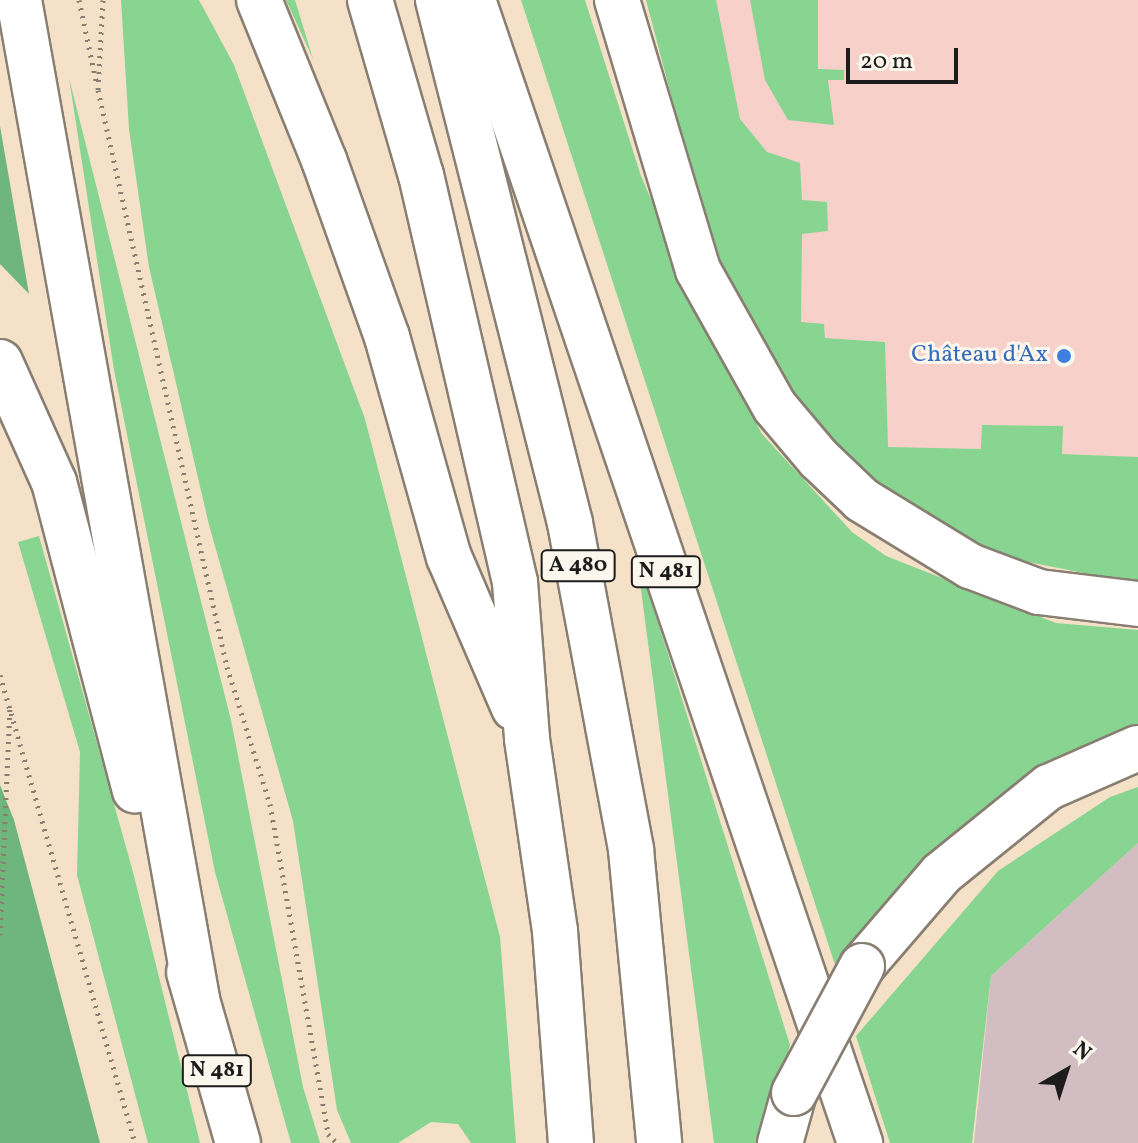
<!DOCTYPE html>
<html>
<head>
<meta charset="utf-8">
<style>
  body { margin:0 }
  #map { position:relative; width:1138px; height:1143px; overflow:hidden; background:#f5e1c7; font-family:Vollkorn,serif }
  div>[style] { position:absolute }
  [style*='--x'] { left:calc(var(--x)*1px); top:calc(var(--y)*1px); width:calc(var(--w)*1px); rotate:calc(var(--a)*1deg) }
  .built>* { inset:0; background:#f7d0ca }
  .industrial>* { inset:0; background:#d2bec2 }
  .green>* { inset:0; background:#88d491 }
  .forest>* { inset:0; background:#6eb67b }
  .path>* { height:5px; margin-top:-2.5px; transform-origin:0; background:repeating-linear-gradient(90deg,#887e72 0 2px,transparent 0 8px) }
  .roads { filter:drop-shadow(2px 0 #887e72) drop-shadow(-2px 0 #887e72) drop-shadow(0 2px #887e72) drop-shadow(0 -2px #887e72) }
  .trunk>* { height:44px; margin:-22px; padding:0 22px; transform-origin:22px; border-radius:22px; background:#fff }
  .motorway>* { height:44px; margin:-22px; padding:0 22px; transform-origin:22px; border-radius:22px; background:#fff }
  .bridges { filter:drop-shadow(2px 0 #887e72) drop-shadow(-2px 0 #887e72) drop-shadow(0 2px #887e72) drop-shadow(0 -2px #887e72) }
  .motorway-bridge>* { height:44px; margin:-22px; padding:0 22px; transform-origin:22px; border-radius:22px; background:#fff }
  .dots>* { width:22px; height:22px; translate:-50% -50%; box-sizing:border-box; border:4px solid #fbf7ec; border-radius:50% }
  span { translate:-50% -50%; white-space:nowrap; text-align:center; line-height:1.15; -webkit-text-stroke:6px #fbf7ec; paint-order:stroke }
  .shield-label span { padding:2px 6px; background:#fbf7ec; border:2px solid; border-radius:6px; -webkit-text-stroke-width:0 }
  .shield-label { font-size:22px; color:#1c1c1c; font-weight:700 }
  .shop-label { font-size:24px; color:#366cbe }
  .right { translate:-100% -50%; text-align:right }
  .north { position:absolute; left:1026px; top:1031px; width:80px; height:80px; -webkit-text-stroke:6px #fbf7ec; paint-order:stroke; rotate:39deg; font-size:22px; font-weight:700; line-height:32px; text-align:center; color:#1c1c1c }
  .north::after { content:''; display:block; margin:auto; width:28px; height:36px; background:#1c1c1c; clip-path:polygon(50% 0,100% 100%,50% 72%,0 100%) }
  .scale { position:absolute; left:846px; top:48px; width:112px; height:36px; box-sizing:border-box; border:4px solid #1c1c1c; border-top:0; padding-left:10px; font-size:24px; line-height:28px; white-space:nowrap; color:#1c1c1c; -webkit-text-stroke:6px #fbf7ec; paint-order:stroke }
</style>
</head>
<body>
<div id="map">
  <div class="built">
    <i style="clip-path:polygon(689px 0,1138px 0,1138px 457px,1062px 454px,1062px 426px,982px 425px,982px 449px,888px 448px,805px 352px)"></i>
  </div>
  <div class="industrial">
    <i style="clip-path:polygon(1138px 843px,1138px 1143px,974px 1143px,991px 976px)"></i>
  </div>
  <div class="green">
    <i style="clip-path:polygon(121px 0,199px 0,234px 65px,365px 419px,500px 937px,516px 1143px,471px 1143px,458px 1124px,431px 1122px,398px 1143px,351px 1143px,337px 1110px,293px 821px,209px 525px,149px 267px,129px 129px)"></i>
    <i style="clip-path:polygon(286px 0,295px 0,313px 59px)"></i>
    <i style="clip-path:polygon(521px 0,585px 0,641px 176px,711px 340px,762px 434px,852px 532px,886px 556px,1056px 623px,1138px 630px,1138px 727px,837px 971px)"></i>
    <i style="clip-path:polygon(646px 0,716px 0,740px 119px,767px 152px,800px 163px,802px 200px,827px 202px,828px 231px,802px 234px,801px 322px,824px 324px,825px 338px,885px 342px,888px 447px,981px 449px,982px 425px,1063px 426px,1062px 454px,1138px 457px,1138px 584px,1013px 559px,903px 509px,816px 423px,766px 358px,709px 240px)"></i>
    <i style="clip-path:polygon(750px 0,818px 0,818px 69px,844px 70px,844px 80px,828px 80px,834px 125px,788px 120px,765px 80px)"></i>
    <i style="clip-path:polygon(69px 78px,231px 720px,303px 1087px,320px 1143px,291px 1143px,215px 872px,114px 370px)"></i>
    <i style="clip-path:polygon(39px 536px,133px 872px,200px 1143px,148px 1143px,77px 875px,80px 752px,18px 542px)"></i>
    <i style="clip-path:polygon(636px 552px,790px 1045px,763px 1143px,714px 1143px)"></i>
    <i style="clip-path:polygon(1138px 787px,1138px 843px,991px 976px,972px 1143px,890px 1143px,856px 1036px,998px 871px,1110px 797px)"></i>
  </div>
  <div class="forest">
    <i style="clip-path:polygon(0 126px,29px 294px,0 264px)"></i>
    <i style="clip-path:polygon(0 785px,14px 820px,100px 1143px,0 1143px)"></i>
  </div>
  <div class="path">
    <i style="--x:79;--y:0;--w:83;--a:78.1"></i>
    <i style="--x:103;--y:0;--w:90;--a:93.2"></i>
    <i style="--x:98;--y:90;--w:591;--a:77.4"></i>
    <i style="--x:227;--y:667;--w:144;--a:72.6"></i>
    <i style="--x:270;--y:804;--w:335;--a:80"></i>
    <i style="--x:328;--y:1134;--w:13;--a:45"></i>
    <i style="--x:0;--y:675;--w:487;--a:73.9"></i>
    <i style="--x:0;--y:935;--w:231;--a:-87.5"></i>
  </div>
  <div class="roads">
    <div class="trunk">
      <i style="--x:19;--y:0;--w:1014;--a:79.89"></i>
      <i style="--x:473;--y:0;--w:1207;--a:71.29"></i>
      <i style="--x:617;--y:0;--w:282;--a:73.3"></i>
      <i style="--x:698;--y:270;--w:157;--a:60.7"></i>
      <i style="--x:775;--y:407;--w:68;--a:49.8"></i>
      <i style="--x:819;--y:459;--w:59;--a:43.6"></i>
      <i style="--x:862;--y:500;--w:127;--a:31.4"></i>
      <i style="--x:970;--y:566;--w:74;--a:20.6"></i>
      <i style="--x:1039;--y:592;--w:100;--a:6.9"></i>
      <i style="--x:0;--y:362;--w:132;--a:65.8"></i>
      <i style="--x:54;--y:482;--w:319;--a:75.3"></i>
      <i style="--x:189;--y:972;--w:178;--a:74"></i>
    </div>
    <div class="motorway">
      <i style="--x:259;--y:0;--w:173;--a:67.9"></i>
      <i style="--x:324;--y:160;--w:188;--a:70.4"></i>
      <i style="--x:387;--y:337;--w:229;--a:74.3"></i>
      <i style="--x:449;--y:557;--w:164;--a:66.7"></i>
      <i style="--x:370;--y:0;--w:182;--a:73.8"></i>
      <i style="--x:421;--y:175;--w:418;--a:77"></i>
      <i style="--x:515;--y:582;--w:157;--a:85.6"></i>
      <i style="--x:527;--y:739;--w:194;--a:81.7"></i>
      <i style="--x:555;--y:931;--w:213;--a:85.7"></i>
      <i style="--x:438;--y:0;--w:539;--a:75.83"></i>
      <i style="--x:570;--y:523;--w:333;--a:79.4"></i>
      <i style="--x:631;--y:850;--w:294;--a:84.5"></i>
      <i style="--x:862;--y:966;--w:121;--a:-49.3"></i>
      <i style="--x:941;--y:874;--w:139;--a:-38.9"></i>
      <i style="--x:1049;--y:787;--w:97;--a:-23.7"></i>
      <i style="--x:780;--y:1143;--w:52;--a:-74.4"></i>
    </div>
  </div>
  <div class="bridges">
    <div class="motorway-bridge">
      <i style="--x:794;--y:1093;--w:144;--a:-61.8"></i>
    </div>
  </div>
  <div class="dots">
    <i style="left:1064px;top:356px;background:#3f7fe0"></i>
  </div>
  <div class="shield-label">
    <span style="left:578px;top:566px">A 480</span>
    <span style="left:666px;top:572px">N 481</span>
    <span style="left:217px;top:1071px">N 481</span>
  </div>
  <div class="shop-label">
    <span class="right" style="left:1048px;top:356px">Château d'Ax</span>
  </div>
  <div class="north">N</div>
  <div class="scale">20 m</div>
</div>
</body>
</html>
